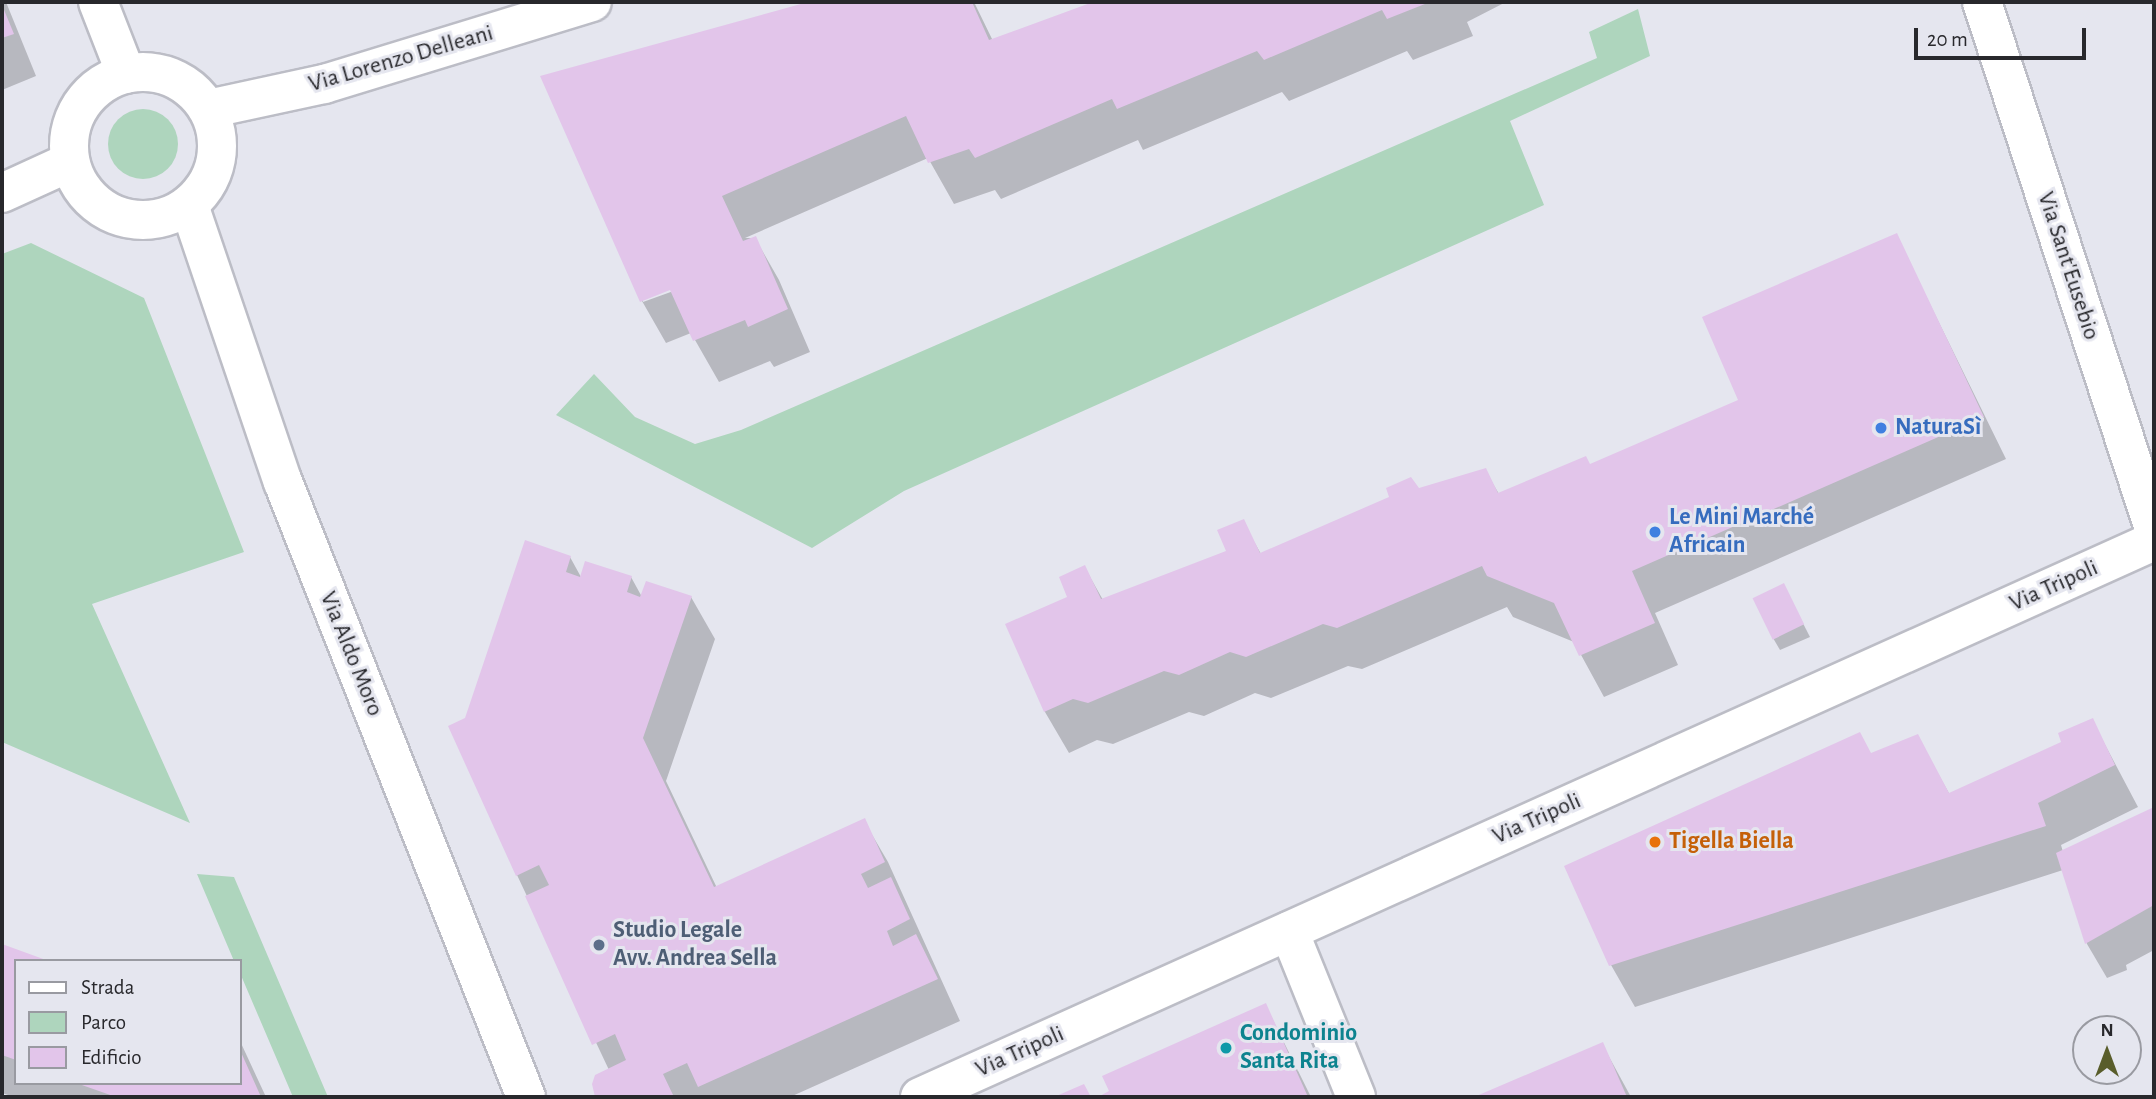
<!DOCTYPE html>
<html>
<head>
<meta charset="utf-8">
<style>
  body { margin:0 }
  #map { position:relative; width:2156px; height:1099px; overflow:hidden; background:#e5e6ef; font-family:"Alegreya Sans",sans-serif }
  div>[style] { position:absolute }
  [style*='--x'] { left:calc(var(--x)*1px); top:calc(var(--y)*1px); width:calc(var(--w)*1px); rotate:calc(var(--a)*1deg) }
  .green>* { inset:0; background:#aed5bd }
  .round { border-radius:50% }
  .shadow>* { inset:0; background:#0003 }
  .building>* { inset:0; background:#e2c5ea; transform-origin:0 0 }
  .roads { filter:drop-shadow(2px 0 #bcbdc6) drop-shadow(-2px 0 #bcbdc6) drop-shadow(0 2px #bcbdc6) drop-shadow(0 -2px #bcbdc6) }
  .street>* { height:38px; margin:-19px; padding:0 19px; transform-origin:19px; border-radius:19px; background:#fff }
  .street>.ring { margin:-19px; padding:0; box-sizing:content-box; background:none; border:38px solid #fff; border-radius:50% }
  .dots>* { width:19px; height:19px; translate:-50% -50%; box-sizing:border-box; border:4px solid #e5e6ef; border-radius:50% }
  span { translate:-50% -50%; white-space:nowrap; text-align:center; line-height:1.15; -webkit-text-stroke:6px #e5e6ef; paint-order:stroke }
  .street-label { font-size:24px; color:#28282c }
  .shop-label { font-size:24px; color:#366cbe; font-weight:700 }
  .left { translate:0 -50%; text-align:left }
  .food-label { font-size:24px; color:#c56008; font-weight:700 }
  .service-label { font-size:24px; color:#4e5e75; font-weight:700 }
  .culture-label { font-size:24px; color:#0d838f; font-weight:700 }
  .frame { position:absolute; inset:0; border:4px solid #28282c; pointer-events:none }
  .legend { position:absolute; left:14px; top:959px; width:228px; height:126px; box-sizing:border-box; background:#e5e6ef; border:2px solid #999aa1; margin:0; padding:9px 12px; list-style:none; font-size:21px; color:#28282c }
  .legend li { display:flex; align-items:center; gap:14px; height:35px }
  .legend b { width:35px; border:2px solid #999aa1 }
  .north { position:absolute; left:2072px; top:1015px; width:70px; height:70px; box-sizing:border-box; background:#e5e6ef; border:2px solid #999aa1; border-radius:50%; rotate:0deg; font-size:19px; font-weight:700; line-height:28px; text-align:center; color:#28282c }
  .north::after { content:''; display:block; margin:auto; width:24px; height:32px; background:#595d2b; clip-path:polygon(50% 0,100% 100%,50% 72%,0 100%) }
  .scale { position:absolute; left:1914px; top:28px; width:172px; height:32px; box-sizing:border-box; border:4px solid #28282c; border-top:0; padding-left:9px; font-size:21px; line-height:24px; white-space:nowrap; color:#28282c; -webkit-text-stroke:5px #e5e6ef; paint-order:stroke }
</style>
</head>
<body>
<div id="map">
  <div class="green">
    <i style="clip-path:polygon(1638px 9px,1650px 56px,1510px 121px,1544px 205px,904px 491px,812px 548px,556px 415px,594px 374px,635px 417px,695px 444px,741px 430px,1597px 58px,1589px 32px)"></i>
    <i class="round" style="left:108px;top:109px;width:70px;height:70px"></i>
    <i style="clip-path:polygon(31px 243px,144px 298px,244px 552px,92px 604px,190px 823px,2px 742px,2px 254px)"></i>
    <i style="clip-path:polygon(197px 874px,234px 877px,328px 1097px,293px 1097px,240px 973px,240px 961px,234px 961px)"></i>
  </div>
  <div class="shadow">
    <i style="clip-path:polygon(2px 2px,6px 2px,36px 76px,2px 90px)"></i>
    <i style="clip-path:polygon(evenodd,815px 2px,974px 2px,993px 41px,1097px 2px,1506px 2px,1467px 22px,1473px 36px,1413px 60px,1407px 51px,1289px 101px,1282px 92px,1143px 150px,1138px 140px,1001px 199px,995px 190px,954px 204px,928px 158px,745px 238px,755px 238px,779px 280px,810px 352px,774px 367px,770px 361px,719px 382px,691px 333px,666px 343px,642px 301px,542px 77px,815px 2px,678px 286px,679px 289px,643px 302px,643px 299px,678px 286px)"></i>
    <i style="clip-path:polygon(1896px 235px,2006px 459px,1655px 613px,1678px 665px,1604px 697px,1574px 642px,1513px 617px,1507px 607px,1362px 669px,1348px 666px,1271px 698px,1255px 693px,1204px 716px,1189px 712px,1113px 744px,1097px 740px,1069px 753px,1045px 712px,1008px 625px,1069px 598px,1085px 568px,1103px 600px,1228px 552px,1243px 522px,1261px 554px,1418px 490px,1485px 470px,1499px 494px,1590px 466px,1740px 401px)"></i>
    <i style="clip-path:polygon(570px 557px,581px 577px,631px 577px,642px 597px,691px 597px,715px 639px,666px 781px,717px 888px,864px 821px,888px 862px,960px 1021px,790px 1097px,597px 1097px,609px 1070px,517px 875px,466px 719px)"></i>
    <i style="clip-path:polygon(1790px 598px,1810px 637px,1780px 650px,1773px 638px)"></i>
    <i style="clip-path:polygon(2092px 720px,2138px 807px,2061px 845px,2063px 852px,2154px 809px,2154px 950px,2126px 965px,2127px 970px,2107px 978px,2087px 944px,2063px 870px,1635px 1007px,1611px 965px,1871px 755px,1917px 736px,1950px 795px,2063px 743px)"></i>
    <i style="clip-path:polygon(2px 946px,42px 961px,16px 961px,16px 1083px,240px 1083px,240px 1041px,266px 1097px,14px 1097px,2px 1093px)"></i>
    <i style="clip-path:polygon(1266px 1006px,1311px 1097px,1102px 1097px,1112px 1092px)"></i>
    <i style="clip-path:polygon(1602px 1044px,1631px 1097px,1478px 1097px)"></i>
  </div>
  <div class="building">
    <i style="clip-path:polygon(808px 2px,972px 2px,989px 40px,1093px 2px,1430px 2px,1387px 19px,1382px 10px,1264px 60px,1257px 51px,1117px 109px,1112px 99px,975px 158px,969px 149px,928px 163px,906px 116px,722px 196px,743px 241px,756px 236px,788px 309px,748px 327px,745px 320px,693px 341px,670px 290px,640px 302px,540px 76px)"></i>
    <i style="clip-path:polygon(2px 5px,14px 34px,2px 38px)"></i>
    <i style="clip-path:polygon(1897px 233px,1984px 417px,1632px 571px,1655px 623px,1579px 656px,1554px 603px,1487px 576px,1482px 566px,1337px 628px,1323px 624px,1246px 657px,1230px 652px,1179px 675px,1164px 671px,1088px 703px,1073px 699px,1044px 712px,1005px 624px,1067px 597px,1059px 577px,1085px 565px,1101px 599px,1226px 551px,1217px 530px,1244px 519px,1260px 553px,1389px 497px,1386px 488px,1411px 477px,1419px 488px,1486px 468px,1498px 493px,1586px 456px,1590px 464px,1738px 400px,1702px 317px)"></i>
    <i style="clip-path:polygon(525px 540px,571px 556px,566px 572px,580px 577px,585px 561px,632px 576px,627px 592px,640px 597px,646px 581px,692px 596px,643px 738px,714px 887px,865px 818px,885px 862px,861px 874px,868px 888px,891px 877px,910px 919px,887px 931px,893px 946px,916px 934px,938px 979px,698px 1087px,687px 1063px,663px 1074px,674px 1097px,595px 1097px,592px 1084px,595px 1075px,626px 1060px,615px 1034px,592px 1045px,525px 896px,549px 885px,539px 865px,516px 876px,448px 726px,465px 718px)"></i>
    <i style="left:1784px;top:583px;width:46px;height:35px;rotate:64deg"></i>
    <i style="clip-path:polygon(2093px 718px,2115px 765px,2038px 803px,2046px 826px,1609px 966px,1564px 866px,1860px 732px,1871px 753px,1918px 734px,1949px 793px,2061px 742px,2058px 733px)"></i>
    <i style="clip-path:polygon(2154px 807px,2154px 905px,2085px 944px,2056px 853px)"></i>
    <i style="clip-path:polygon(2px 944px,46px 960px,16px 961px,16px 1060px,2px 1055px)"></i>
    <i style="clip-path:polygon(1266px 1003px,1308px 1097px,1098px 1097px,1109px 1091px,1102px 1076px)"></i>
    <i style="clip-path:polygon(1603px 1042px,1627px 1097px,1474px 1097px)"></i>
    <i style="clip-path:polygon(240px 1050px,261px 1097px,116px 1097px,79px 1084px,240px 1083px)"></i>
    <i style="clip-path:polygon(1084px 1084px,1091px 1097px,1054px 1097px)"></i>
  </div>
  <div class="roads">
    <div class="street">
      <i style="--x:98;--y:2;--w:77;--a:68.7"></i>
      <i style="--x:1982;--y:2;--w:554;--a:71.92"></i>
      <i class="ring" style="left:69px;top:72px;width:110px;height:110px"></i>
      <i style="--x:208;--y:109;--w:119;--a:-12.2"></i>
      <i style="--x:324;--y:84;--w:280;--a:-17"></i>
      <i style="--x:2;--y:193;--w:75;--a:-24.5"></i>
      <i style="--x:189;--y:205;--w:293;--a:71.3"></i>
      <i style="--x:283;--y:482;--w:661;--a:68.44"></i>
      <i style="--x:1289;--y:931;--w:179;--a:68"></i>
      <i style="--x:920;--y:1097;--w:1353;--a:-24.25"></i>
    </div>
  </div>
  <div class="dots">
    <i style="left:1881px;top:428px;background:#3f7fe0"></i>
    <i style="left:1655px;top:532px;background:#3f7fe0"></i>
    <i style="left:1655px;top:842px;background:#e8710a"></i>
    <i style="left:599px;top:945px;background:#5c6f8a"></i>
    <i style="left:1226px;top:1048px;background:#0f9aa8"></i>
  </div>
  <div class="street-label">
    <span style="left:401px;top:59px;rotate:-16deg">Via Lorenzo Delleani</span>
    <span style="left:2068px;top:266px;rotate:72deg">Via Sant'Eusebio</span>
    <span style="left:2054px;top:586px;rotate:-24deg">Via Tripoli</span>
    <span style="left:351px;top:654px;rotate:68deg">Via Aldo Moro</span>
    <span style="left:1537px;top:819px;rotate:-24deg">Via Tripoli</span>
    <span style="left:1020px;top:1052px;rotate:-24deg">Via Tripoli</span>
  </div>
  <div class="shop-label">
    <span class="left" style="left:1895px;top:428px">NaturaSì</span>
    <span class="left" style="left:1669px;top:532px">Le Mini Marché<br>Africain</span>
  </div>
  <div class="food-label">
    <span class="left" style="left:1669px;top:842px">Tigella Biella</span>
  </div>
  <div class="service-label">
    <span class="left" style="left:613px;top:945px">Studio Legale<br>Avv. Andrea Sella</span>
  </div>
  <div class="culture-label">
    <span class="left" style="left:1240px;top:1048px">Condominio<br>Santa Rita</span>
  </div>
  <div class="frame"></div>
  <ul class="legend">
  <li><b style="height:9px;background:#fff"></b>Strada</li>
  <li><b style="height:19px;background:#aed5bd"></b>Parco</li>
  <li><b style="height:19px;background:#e2c5ea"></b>Edificio</li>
  </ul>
  <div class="north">N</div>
  <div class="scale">20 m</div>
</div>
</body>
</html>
